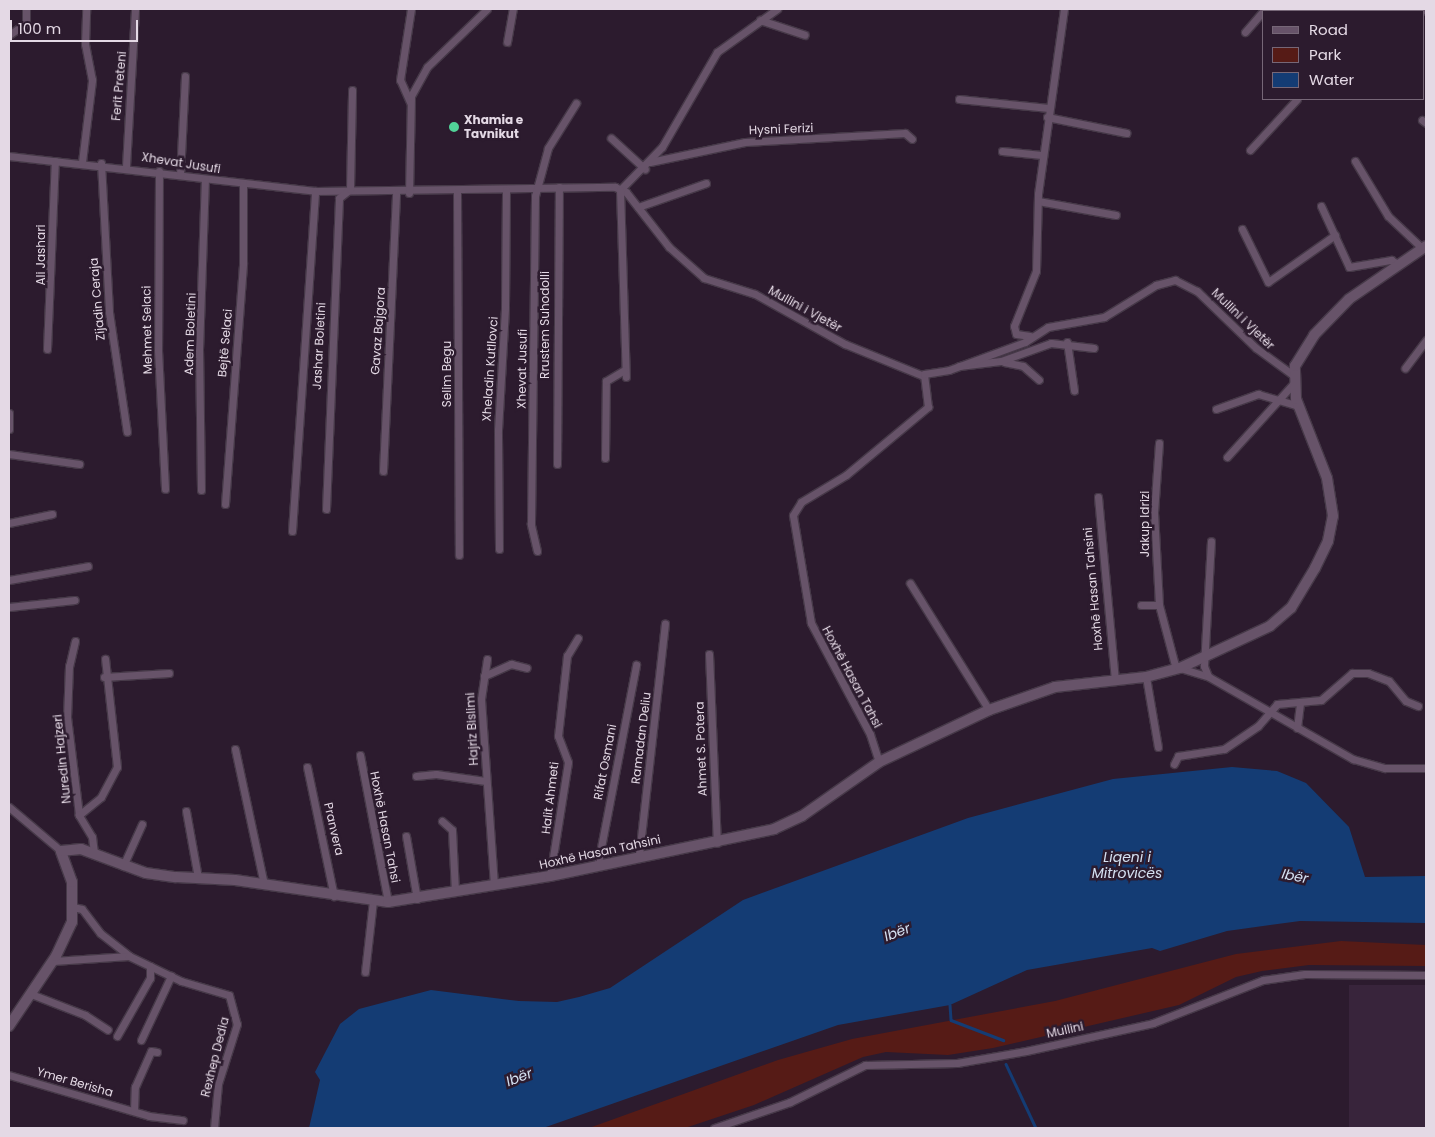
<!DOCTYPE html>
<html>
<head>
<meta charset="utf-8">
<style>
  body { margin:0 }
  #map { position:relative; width:1435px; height:1137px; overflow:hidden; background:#2c1b2e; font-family:Poppins,sans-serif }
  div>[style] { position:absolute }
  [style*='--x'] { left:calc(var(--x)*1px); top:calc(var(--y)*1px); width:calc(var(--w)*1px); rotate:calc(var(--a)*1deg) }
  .built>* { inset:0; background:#38243b; transform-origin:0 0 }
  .green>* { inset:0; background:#561b16 }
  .water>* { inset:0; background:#143c74 }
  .stream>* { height:2.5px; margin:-1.25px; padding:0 1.25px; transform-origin:1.25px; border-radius:1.25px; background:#143c74 }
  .roads { filter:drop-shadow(1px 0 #463948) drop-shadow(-1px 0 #463948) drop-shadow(0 1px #463948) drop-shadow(0 -1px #463948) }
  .street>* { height:7px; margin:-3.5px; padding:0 3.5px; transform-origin:3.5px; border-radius:3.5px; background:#675369 }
  .secondary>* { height:10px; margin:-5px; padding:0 5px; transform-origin:5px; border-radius:5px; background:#675369 }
  .dots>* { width:14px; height:14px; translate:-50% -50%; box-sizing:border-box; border:2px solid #2c1b2e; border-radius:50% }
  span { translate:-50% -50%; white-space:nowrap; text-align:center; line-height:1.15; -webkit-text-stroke:5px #2c1b2e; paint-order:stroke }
  .street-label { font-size:12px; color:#e4d9e5 }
  .poi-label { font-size:12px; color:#e4d9e5; font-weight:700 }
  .left { translate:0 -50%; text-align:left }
  .water-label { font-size:14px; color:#d5e1f2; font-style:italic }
  .frame { position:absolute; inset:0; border:10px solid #e4d9e5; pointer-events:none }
  .legend { position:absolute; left:1262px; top:10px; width:162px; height:90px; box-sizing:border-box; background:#2c1b2e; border:1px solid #766777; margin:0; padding:6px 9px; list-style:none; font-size:15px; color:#e4d9e5 }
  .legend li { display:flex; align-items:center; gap:10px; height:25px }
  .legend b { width:25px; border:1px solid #766777 }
  .scale { position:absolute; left:10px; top:20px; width:128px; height:22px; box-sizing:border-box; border:2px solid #e4d9e5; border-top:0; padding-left:6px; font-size:15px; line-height:18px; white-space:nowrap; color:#e4d9e5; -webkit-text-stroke:4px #2c1b2e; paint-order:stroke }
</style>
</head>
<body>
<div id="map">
  <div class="built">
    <i style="left:1426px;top:985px;width:143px;height:77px;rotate:90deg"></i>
  </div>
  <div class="green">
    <i style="clip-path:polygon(1341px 941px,1426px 945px,1426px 966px,1309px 965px,1262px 971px,1236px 977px,1179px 1005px,993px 1048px,948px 1055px,886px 1052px,863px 1057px,754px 1105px,685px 1128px,589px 1128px,778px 1060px,852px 1039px,1055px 1001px,1236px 954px)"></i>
  </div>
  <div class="water">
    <i style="clip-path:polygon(1232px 767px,1277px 771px,1306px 783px,1349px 827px,1365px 877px,1426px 876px,1426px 923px,1300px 921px,1227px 931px,1160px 951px,1152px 948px,1027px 970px,950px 1005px,838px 1025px,543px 1128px,309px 1128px,320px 1080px,315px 1072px,340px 1024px,359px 1009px,431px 990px,519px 1001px,557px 1002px,579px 997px,610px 988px,743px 900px,968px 818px,1113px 779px)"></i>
  </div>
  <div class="stream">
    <i style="--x:950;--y:1005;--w:15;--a:86"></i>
    <i style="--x:951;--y:1020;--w:56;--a:21"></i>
    <i style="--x:1006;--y:1064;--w:71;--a:64.9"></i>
  </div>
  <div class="roads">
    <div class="street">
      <i style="--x:1425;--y:9;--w:2;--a:63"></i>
      <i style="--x:1384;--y:11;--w:4;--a:-34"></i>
      <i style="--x:760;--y:20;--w:47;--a:18.4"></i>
      <i style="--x:1245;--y:32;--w:30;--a:-49"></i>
      <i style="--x:9;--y:35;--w:21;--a:-35"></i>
      <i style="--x:26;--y:23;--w:14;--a:-90"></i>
      <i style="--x:507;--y:42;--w:34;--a:-80"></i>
      <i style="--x:959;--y:99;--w:90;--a:5.7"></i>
      <i style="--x:410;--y:102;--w:24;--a:-114"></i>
      <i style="--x:400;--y:80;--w:72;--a:-81.2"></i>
      <i style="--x:1047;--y:117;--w:81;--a:11.4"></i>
      <i style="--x:1422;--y:120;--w:5;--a:37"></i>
      <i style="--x:611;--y:138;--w:46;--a:42.4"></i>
      <i style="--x:1250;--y:150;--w:69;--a:-47.3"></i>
      <i style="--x:1002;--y:151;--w:40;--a:5.7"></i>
      <i style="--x:9;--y:156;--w:308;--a:6.5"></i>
      <i style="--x:315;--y:191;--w:300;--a:-0.8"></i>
      <i style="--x:615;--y:187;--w:12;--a:24"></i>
      <i style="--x:626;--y:192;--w:70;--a:52"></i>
      <i style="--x:669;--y:247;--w:47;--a:41.5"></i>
      <i style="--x:704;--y:278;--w:53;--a:17.4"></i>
      <i style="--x:755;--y:294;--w:103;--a:29.1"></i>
      <i style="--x:845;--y:344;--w:85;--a:22.1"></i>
      <i style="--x:1355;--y:161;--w:64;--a:59"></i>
      <i style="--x:1388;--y:216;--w:47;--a:43.3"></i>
      <i style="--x:82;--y:162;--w:83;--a:-83"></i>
      <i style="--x:92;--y:80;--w:37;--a:-101"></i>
      <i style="--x:85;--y:44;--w:35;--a:-88"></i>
      <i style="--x:650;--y:162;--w:97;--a:-11.9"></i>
      <i style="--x:745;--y:142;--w:160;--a:-3.2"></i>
      <i style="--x:905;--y:133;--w:9;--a:41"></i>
      <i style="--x:101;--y:163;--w:149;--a:86.9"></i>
      <i style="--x:109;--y:312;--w:121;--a:81.5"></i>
      <i style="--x:126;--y:166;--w:157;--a:-86.7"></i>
      <i style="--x:159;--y:171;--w:179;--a:90.3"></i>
      <i style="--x:158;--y:350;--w:139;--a:87.1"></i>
      <i style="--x:180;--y:175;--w:99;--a:-87.1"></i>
      <i style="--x:620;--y:190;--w:60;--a:-45.7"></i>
      <i style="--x:662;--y:147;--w:110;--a:-59.9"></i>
      <i style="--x:717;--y:52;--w:74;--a:-35.6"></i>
      <i style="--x:620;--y:190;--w:187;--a:88.2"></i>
      <i style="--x:457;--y:192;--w:363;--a:89.7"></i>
      <i style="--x:409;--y:193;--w:97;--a:-88.8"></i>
      <i style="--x:411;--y:96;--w:33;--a:-61"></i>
      <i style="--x:427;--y:67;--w:83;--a:-44"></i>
      <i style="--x:1038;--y:201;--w:79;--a:10.2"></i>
      <i style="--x:1321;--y:206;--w:67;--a:65.3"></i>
      <i style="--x:1349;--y:267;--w:43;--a:-9.5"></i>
      <i style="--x:1391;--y:260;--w:8;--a:30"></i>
      <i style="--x:638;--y:207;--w:72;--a:-19.4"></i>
      <i style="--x:1242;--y:229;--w:59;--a:63.9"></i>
      <i style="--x:1268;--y:282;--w:82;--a:-35"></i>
      <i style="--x:1030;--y:336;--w:14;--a:-172"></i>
      <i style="--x:1016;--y:334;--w:8;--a:-104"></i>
      <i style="--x:1014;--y:326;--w:59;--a:-68.2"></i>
      <i style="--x:1036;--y:271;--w:77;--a:-88.5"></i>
      <i style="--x:1038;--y:194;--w:187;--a:-82"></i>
      <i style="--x:1067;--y:342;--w:49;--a:81.7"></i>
      <i style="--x:47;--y:349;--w:188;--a:-87.6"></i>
      <i style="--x:1004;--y:362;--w:19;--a:12"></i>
      <i style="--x:1023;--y:366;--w:21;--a:41"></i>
      <i style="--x:959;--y:366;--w:42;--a:-6.8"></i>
      <i style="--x:1001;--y:361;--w:53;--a:-19.8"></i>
      <i style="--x:1051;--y:343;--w:43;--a:6.6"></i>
      <i style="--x:1405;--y:368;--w:35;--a:-53"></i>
      <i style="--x:1216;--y:409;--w:45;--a:-19.7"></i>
      <i style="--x:1258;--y:394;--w:43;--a:16.3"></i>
      <i style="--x:9;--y:413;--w:16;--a:90"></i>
      <i style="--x:1159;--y:443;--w:69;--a:94.1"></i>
      <i style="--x:1154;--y:512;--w:93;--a:86.9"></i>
      <i style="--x:1159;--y:605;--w:66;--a:75.1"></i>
      <i style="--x:9;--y:454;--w:71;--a:8.1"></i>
      <i style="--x:1227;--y:457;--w:98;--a:-47.9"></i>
      <i style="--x:605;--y:458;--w:77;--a:-89.3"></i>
      <i style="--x:606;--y:381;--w:21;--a:-31"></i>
      <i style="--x:557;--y:464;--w:277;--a:-89.6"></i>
      <i style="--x:383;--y:471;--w:278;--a:-87.3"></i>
      <i style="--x:201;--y:490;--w:140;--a:-90.8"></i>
      <i style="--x:199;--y:350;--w:171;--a:-88"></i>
      <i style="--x:1098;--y:497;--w:183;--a:84.7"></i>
      <i style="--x:225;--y:504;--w:242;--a:-85.7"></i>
      <i style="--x:243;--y:263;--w:79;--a:-90"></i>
      <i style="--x:326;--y:509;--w:311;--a:-87.6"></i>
      <i style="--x:339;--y:198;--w:14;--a:-39"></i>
      <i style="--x:350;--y:189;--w:99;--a:-88.8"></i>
      <i style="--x:9;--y:523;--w:44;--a:-11.8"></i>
      <i style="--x:292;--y:531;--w:341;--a:-86.1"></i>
      <i style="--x:499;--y:549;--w:119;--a:-90.5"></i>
      <i style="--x:498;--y:430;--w:123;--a:-86.7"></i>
      <i style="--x:505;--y:307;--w:117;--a:-89.5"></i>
      <i style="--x:537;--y:551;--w:28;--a:-103"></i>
      <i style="--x:531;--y:524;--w:328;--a:-89.3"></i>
      <i style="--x:535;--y:196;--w:50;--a:-74.8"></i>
      <i style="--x:548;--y:148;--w:53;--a:-58.1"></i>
      <i style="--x:9;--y:580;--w:80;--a:-10"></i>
      <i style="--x:910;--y:583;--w:150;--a:58.1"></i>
      <i style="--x:1141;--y:605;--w:18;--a:0"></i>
      <i style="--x:9;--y:607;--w:66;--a:-6.1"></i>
      <i style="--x:75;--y:641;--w:26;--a:103"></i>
      <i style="--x:69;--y:666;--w:51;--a:92.2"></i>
      <i style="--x:67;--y:717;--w:99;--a:83"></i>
      <i style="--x:709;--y:654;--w:189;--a:87.6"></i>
      <i style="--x:487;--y:659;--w:40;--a:98.5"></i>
      <i style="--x:481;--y:699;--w:186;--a:86"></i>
      <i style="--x:1180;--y:668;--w:30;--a:17"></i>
      <i style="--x:1209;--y:677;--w:166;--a:29.7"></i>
      <i style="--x:1353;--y:759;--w:33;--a:16"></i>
      <i style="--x:1385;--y:768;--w:41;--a:0"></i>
      <i style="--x:484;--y:676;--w:30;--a:-24"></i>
      <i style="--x:511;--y:664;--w:16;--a:14"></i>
      <i style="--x:1208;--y:676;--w:11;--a:-112"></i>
      <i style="--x:1204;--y:666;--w:125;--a:-86.8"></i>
      <i style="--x:104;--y:677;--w:65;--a:-3.5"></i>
      <i style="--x:1146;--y:677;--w:71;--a:80.3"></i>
      <i style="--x:1297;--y:728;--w:23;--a:-83"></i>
      <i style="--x:235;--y:749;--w:138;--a:77.9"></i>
      <i style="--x:360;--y:755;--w:150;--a:79.2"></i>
      <i style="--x:879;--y:762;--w:29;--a:-108"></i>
      <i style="--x:870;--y:734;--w:126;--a:-118"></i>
      <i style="--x:811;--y:623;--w:109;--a:-99.5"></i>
      <i style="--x:793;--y:515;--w:15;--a:-58"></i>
      <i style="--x:801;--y:502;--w:52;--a:-31"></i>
      <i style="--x:846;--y:475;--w:107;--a:-39.7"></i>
      <i style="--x:928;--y:407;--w:33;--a:-97"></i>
      <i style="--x:924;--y:374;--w:25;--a:-9"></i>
      <i style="--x:949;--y:370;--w:81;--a:-20.2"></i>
      <i style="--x:1025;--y:342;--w:27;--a:-33"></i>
      <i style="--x:1048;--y:327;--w:57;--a:-10.1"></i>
      <i style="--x:1104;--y:317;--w:61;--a:-31.6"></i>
      <i style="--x:1156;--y:285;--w:20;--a:-15"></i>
      <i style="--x:1175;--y:280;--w:25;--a:27"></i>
      <i style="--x:1197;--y:291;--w:82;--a:44"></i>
      <i style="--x:1256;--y:348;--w:46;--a:36.1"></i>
      <i style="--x:1174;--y:764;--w:9;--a:-63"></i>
      <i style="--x:1178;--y:756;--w:47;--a:-8.7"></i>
      <i style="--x:1224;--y:749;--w:41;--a:-34.1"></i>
      <i style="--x:1258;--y:726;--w:29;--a:-49"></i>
      <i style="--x:1277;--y:704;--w:44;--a:-5.2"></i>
      <i style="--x:1321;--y:700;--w:41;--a:-41.1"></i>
      <i style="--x:1352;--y:673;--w:16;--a:0"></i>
      <i style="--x:1368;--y:673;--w:22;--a:21"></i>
      <i style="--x:1389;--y:681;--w:26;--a:50"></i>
      <i style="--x:1406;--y:701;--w:13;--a:23"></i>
      <i style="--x:307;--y:767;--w:132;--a:78.2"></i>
      <i style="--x:416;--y:776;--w:20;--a:-6"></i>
      <i style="--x:436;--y:774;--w:50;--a:8"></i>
      <i style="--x:9;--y:807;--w:68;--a:40.2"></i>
      <i style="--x:186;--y:811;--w:68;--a:79.8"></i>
      <i style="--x:442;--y:821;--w:13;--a:42"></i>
      <i style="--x:452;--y:830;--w:61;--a:87.2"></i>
      <i style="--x:406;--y:836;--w:64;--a:80.1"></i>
      <i style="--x:94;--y:853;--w:16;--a:-97"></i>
      <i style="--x:92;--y:837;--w:26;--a:-121"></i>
      <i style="--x:79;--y:815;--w:28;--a:-39"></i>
      <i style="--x:101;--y:797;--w:34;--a:-62"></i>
      <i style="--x:117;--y:767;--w:109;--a:-96.3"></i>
      <i style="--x:639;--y:855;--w:233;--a:-83.6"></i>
      <i style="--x:598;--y:863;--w:202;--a:-79.1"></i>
      <i style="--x:123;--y:866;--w:46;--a:-65.7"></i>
      <i style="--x:550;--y:876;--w:115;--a:-81"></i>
      <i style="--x:568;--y:762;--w:28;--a:-111"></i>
      <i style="--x:558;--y:736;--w:81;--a:-83.6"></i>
      <i style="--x:567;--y:656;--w:21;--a:-59"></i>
      <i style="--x:73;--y:907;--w:9;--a:13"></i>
      <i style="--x:82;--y:909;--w:30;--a:53"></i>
      <i style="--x:100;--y:933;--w:37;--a:38"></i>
      <i style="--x:53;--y:961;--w:76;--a:-3.8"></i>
      <i style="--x:129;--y:956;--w:58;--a:25.7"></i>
      <i style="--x:181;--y:981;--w:50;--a:16.3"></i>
      <i style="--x:229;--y:995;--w:30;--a:75"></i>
      <i style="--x:237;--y:1024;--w:63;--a:107.6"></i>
      <i style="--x:218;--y:1084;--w:44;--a:95.2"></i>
      <i style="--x:365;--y:972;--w:71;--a:-83.6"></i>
      <i style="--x:31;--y:994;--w:58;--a:21.3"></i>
      <i style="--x:85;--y:1015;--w:27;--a:33"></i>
      <i style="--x:117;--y:1036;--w:67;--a:-60.4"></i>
      <i style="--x:150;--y:978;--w:12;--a:-90"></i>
      <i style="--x:141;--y:1040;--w:71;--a:-64.9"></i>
      <i style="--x:9;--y:1075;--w:146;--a:16.3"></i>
      <i style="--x:149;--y:1116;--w:34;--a:7"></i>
      <i style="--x:134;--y:1111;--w:24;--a:-88"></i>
      <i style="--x:135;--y:1087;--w:39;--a:-66"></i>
      <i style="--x:151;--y:1051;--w:6;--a:9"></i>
      <i style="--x:714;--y:1128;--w:80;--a:-18.9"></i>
      <i style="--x:790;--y:1102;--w:84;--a:-26.3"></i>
      <i style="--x:865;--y:1065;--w:92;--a:-1.2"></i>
      <i style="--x:957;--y:1063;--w:70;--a:-9.9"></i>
      <i style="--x:1026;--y:1051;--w:130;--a:-12.4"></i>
      <i style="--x:1153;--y:1023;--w:118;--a:-21.4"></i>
      <i style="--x:1263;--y:980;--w:42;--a:-8.1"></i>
      <i style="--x:1305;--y:974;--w:121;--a:0.5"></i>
    </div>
    <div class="secondary">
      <i style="--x:9;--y:1026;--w:84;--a:-56.1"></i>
      <i style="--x:56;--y:956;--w:38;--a:-65"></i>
      <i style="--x:72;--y:922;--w:40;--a:-90"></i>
      <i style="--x:72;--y:882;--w:33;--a:-110"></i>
      <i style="--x:61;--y:851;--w:20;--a:-6"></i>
      <i style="--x:81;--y:849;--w:69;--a:20.3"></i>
      <i style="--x:146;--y:873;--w:30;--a:8"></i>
      <i style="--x:176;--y:877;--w:59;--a:2.9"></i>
      <i style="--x:235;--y:880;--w:155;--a:8.2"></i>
      <i style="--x:388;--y:902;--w:164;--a:-9.1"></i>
      <i style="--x:550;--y:876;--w:229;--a:-11.8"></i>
      <i style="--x:774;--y:829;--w:31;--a:-25"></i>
      <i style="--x:802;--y:816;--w:94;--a:-35"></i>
      <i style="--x:879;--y:762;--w:122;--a:-25.3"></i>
      <i style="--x:989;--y:710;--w:70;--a:-19.2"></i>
      <i style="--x:1055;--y:687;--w:92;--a:-6.3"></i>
      <i style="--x:1146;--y:677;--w:35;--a:-15"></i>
      <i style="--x:1180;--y:668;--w:99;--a:-25"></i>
      <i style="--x:1270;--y:626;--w:28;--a:-41"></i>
      <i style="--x:1291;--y:608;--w:47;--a:-59"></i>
      <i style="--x:1315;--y:568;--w:30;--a:-64"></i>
      <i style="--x:1328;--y:541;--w:25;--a:-79"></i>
      <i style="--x:1333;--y:516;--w:38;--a:-99"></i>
      <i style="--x:1327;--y:478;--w:85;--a:-111.4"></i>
      <i style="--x:1296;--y:399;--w:33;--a:-92"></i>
      <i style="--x:1295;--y:366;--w:36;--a:-58"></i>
      <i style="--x:1314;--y:335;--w:50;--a:-45.8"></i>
      <i style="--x:1349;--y:299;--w:93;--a:-34.5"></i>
    </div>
  </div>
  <div class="dots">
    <i style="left:454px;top:127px;background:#51d398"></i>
  </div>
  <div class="street-label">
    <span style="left:119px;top:86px;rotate:-85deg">Ferit Preteni</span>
    <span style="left:781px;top:129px;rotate:-2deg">Hysni Ferizi</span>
    <span style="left:181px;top:163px;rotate:9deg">Xhevat Jusufi</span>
    <span style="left:41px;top:255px;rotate:-90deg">Ali Jashari</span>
    <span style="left:97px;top:299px;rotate:-95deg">Zijadin Ceraja</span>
    <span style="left:805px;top:309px;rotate:29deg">Mullini i Vjetër</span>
    <span style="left:1243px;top:319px;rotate:44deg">Mullini i Vjetër</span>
    <span style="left:545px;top:325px;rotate:-90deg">Rrustem Suhodolli</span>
    <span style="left:147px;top:330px;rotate:-91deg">Mehmet Selaci</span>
    <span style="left:378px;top:331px;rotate:-86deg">Gavaz Bajgora</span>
    <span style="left:190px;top:334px;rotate:-88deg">Adem Boletini</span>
    <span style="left:225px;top:343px;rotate:-85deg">Bejtë Selaci</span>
    <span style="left:319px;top:346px;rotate:-87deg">Jashar Boletini</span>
    <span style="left:490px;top:369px;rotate:-86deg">Xheladin Kutllovci</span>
    <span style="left:522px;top:369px;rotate:-89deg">Xhevat Jusufi</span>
    <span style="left:447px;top:374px;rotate:-90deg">Selim Begu</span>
    <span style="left:1145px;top:524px;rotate:-90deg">Jakup Idrizi</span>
    <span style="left:1093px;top:589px;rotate:-95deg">Hoxhë Hasan Tahsini</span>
    <span style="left:852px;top:677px;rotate:62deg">Hoxhë Hasan Tahsi</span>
    <span style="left:472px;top:729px;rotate:-93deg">Hajriz Bislimi</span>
    <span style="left:641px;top:738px;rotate:-83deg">Ramadan Deliu</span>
    <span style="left:701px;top:749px;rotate:-92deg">Ahmet S. Potera</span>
    <span style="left:62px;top:759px;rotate:-96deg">Nuredin Hajzeri</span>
    <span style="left:605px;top:762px;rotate:-79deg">Rifat Osmani</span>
    <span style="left:550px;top:798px;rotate:-83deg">Halit Ahmeti</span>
    <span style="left:385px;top:827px;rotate:79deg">Hoxhë Hasan Tahsi</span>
    <span style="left:334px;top:829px;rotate:77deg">Pranvera</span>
    <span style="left:600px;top:852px;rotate:-12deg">Hoxhë Hasan Tahsini</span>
    <span style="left:1065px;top:1030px;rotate:-12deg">Mullini</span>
    <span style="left:215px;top:1057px;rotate:-76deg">Rexhep Dedia</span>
    <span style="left:75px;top:1082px;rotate:16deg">Ymer Berisha</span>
  </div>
  <div class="poi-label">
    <span class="left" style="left:464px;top:127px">Xhamia e<br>Tavnikut</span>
  </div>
  <div class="water-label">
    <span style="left:1127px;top:865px">Liqeni i<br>Mitrovicës</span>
    <span style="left:1295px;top:876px;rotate:11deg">Ibër</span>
    <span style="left:897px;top:932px;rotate:-21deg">Ibër</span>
    <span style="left:519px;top:1077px;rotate:-21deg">Ibër</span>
  </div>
  <div class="frame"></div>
  <ul class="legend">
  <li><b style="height:6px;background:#675369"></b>Road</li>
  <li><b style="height:14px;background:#561b16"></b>Park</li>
  <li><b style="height:14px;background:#143c74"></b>Water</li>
  </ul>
  <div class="scale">100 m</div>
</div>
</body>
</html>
